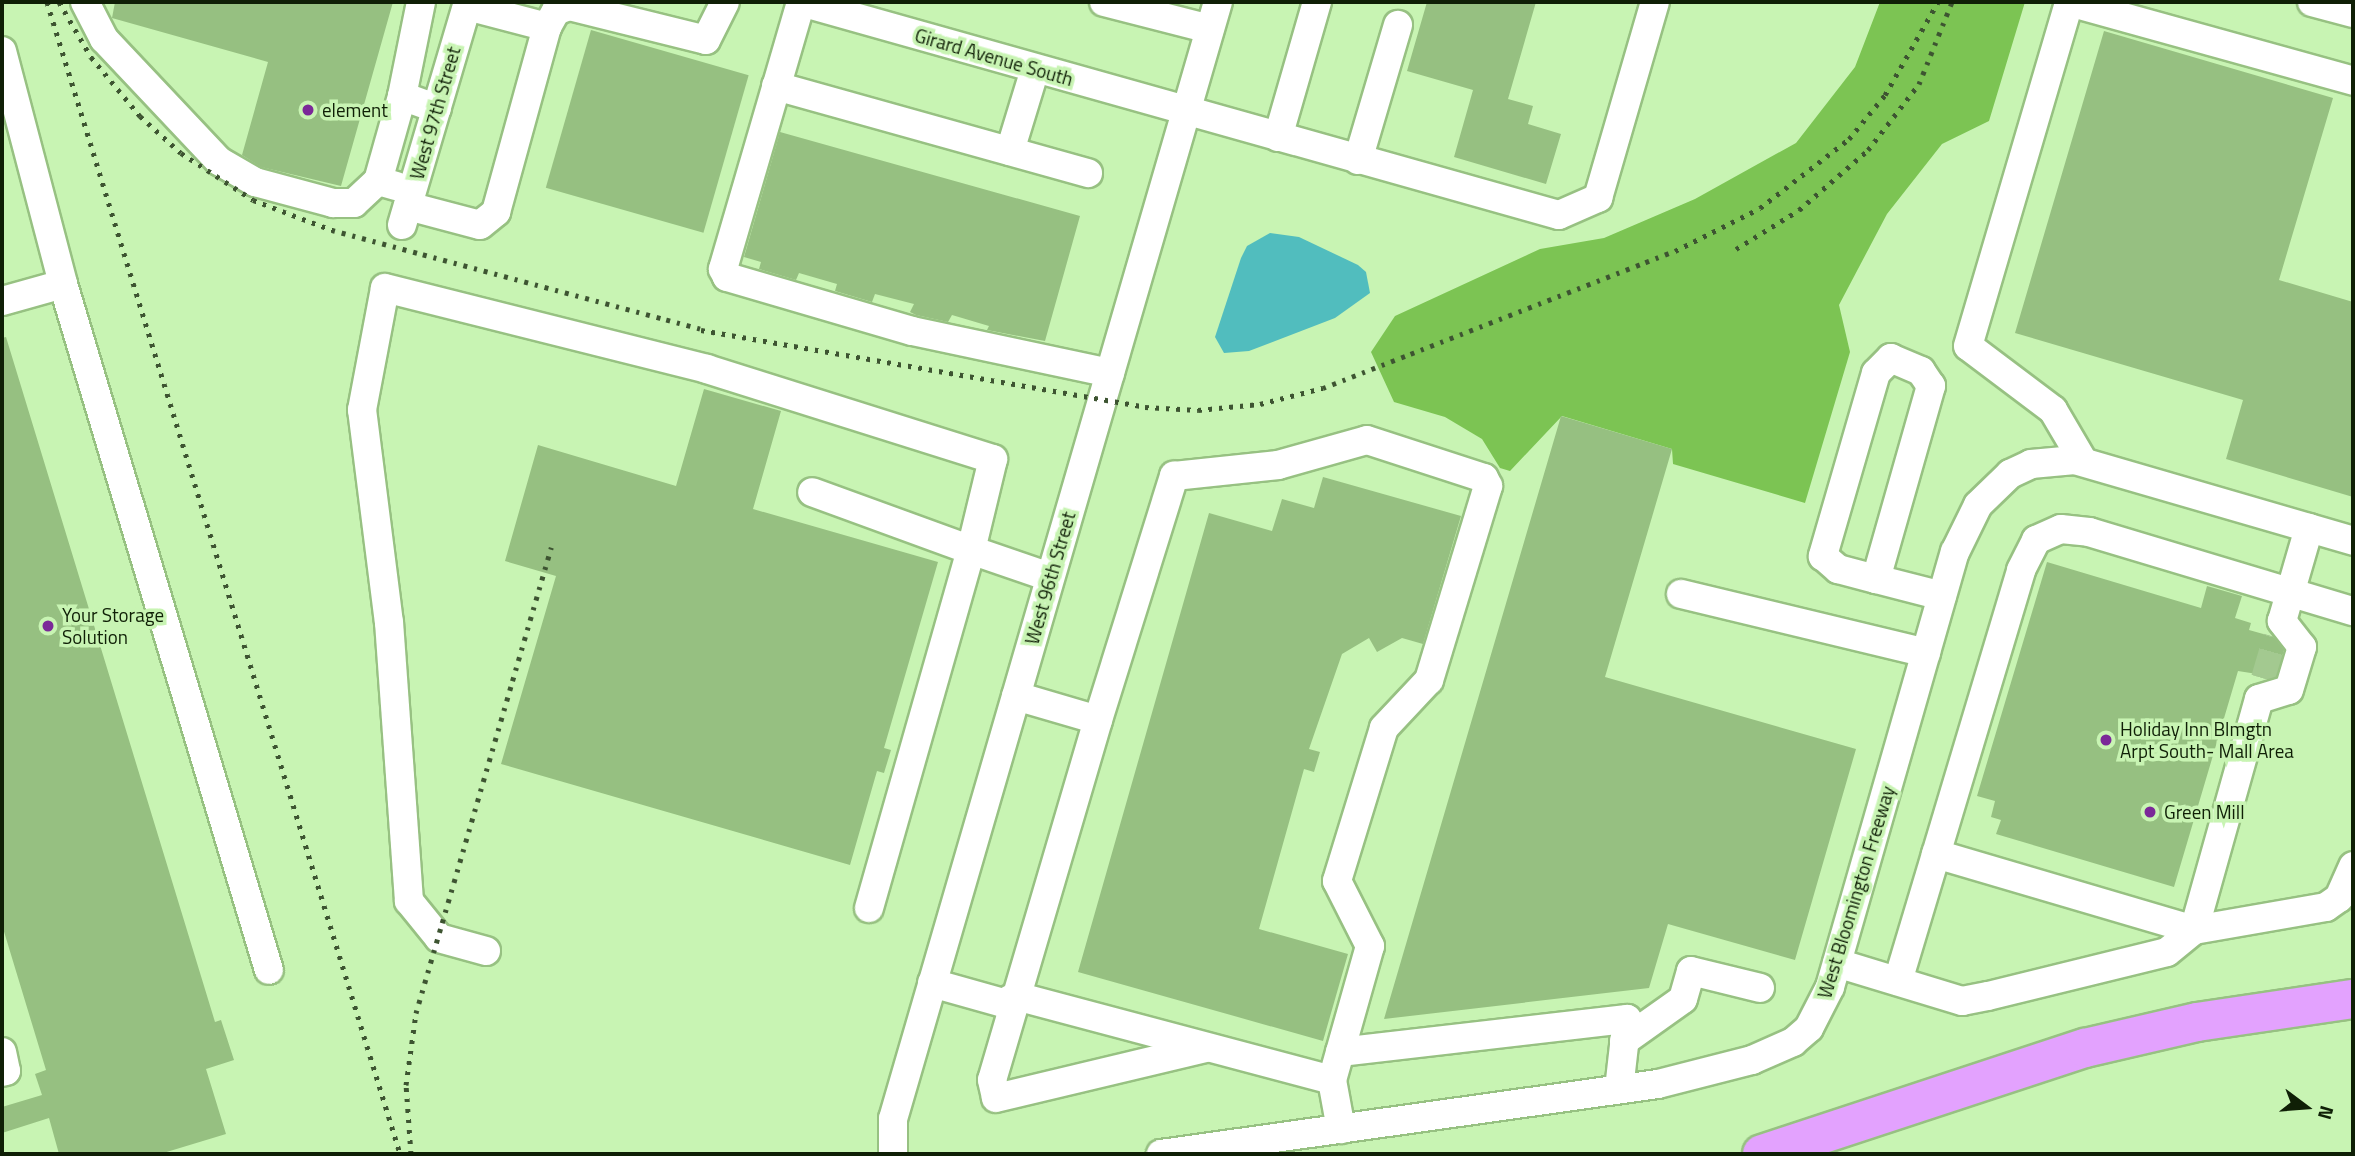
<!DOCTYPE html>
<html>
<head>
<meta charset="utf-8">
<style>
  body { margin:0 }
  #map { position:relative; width:2355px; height:1156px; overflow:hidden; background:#c8f4b3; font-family:"Titillium Web",sans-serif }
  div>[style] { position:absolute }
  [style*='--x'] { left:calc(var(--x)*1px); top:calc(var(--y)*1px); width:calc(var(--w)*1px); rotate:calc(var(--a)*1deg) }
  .forest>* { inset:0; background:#7cc453 }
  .water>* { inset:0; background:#51bdbe }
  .building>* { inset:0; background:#96c081; transform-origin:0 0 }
  .minor-tunnel>* { height:28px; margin-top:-14px; transform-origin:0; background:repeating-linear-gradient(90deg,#a3c990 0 28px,transparent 0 42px) }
  .roads { filter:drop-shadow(2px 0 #97c182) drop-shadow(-2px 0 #97c182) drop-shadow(0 2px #97c182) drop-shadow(0 -2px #97c182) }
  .minor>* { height:28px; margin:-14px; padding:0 14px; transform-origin:14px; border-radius:14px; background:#fff }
  .highway>* { height:38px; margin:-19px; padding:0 19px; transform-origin:19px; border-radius:19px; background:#e3a2fe }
  .rail>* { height:5px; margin-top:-2.5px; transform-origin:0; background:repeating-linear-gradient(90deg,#3d5431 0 3.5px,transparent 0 10.5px) }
  .dots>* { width:19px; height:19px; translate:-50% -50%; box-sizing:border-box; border:4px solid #c8f4b3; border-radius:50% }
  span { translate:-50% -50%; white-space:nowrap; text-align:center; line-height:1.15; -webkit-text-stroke:7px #c8f4b3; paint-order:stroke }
  .street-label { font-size:19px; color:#0f1f06 }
  .poi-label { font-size:19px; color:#0f1f06 }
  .left { translate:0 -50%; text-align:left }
  .frame { position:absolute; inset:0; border:4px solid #0f1f06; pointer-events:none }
  .north { position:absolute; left:2271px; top:1072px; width:70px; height:70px; -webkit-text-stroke:5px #c8f4b3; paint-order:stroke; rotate:106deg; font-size:19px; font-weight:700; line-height:28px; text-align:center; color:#0f1f06 }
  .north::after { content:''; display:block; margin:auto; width:24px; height:32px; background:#0f1f06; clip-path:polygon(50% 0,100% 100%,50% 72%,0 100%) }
</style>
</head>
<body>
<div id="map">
  <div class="forest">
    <i style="clip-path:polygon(1880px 2px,2025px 2px,1989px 121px,1942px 144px,1887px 214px,1839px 305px,1850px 352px,1805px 503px,1673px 464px,1672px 449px,1562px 416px,1510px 471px,1500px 468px,1482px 439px,1445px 417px,1394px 402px,1371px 352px,1395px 316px,1540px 249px,1604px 238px,1695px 199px,1796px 143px,1855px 67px)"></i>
  </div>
  <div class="water">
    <i style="clip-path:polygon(1270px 233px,1299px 237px,1358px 265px,1366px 272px,1370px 293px,1335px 318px,1249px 351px,1224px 353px,1215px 337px,1241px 258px,1247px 246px)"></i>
  </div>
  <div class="building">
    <i style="clip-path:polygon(115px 2px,393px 2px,341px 186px,261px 167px,242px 155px,268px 62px,112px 18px)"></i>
    <i style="clip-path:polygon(1427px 2px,1536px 2px,1508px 99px,1533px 106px,1528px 124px,1561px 134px,1546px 184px,1454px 157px,1473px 90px,1407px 71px)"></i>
    <i style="left:591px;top:30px;width:164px;height:164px;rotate:16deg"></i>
    <i style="clip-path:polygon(2104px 31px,2333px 98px,2279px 280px,2353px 302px,2353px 497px,2226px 459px,2243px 400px,2015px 333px)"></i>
    <i style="clip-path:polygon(780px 132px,1080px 216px,1045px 341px,987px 330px,989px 326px,952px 315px,948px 322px,916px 315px,910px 312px,914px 304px,875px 294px,872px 302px,835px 291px,837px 284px,799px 273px,796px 280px,759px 269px,761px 262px,744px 257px)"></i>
    <i style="clip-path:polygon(6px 337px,215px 1022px,221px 1020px,234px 1060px,206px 1069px,226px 1134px,160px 1154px,59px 1154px,49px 1118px,2px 1133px,2px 1107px,42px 1095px,35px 1074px,46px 1070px,2px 925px,2px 338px)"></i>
    <i style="clip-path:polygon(704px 389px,781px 411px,753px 509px,938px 562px,884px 748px,891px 750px,884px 773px,877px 771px,850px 865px,501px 764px,556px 576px,505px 561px,538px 445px,676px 486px)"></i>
    <i style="clip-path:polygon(1561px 416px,1672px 449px,1605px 677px,1856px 749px,1795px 960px,1668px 924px,1649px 988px,1384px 1019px)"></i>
    <i style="clip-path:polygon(1323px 477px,1461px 516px,1423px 644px,1402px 638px,1377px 652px,1369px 638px,1342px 654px,1309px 749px,1320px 752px,1314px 772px,1304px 769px,1259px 929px,1348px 954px,1323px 1041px,1078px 972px,1209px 513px,1272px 531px,1282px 499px,1314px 508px)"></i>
    <i style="clip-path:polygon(2047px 562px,2201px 608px,2207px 586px,2242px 596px,2235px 618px,2251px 623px,2249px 630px,2274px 637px,2284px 650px,2276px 677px,2238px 671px,2174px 887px,1996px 834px,2001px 820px,1991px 817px,1995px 801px,1977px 796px)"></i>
  </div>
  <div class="minor-tunnel">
    <i style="--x:2265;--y:679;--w:43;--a:-73.7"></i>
  </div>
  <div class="roads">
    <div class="minor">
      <i style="--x:85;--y:2;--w:42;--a:62.8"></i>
      <i style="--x:104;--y:39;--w:168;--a:46.7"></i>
      <i style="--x:219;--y:161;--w:42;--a:30.3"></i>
      <i style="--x:255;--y:182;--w:81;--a:15.1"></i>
      <i style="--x:333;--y:203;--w:21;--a:0"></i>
      <i style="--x:354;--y:203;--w:33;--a:-43"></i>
      <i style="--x:421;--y:2;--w:96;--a:101.4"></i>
      <i style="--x:402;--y:96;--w:37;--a:20"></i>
      <i style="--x:1104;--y:2;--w:109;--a:14.3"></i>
      <i style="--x:2312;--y:2;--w:42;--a:15"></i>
      <i style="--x:467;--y:6;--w:83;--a:14.7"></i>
      <i style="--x:547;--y:27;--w:18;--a:-61"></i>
      <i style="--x:556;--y:11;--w:14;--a:-21"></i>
      <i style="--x:569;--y:6;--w:141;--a:13.9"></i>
      <i style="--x:706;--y:40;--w:42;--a:-63.4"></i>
      <i style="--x:2;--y:51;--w:241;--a:75.3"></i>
      <i style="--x:63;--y:284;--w:63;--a:164.4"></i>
      <i style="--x:776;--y:86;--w:324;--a:15.6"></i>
      <i style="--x:1278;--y:137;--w:141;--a:-73.9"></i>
      <i style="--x:1010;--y:151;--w:86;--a:-73"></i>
      <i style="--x:1358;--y:160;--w:141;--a:-73.5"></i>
      <i style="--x:396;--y:186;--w:19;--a:-164"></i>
      <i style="--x:378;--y:181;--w:88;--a:-74.2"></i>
      <i style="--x:408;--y:206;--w:74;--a:14.8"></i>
      <i style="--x:480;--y:225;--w:21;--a:-39"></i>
      <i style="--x:496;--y:212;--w:192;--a:-74.6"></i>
      <i style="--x:402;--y:225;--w:233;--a:-73.5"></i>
      <i style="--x:63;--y:284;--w:716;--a:73.29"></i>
      <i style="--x:1110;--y:373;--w:202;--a:-168"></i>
      <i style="--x:912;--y:331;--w:193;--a:-163.7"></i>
      <i style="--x:727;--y:277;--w:9;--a:-117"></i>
      <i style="--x:723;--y:269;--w:278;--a:-73.7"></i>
      <i style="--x:801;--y:2;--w:787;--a:15.7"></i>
      <i style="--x:1559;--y:215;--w:43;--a:-23.6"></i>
      <i style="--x:1598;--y:198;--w:204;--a:-73.8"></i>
      <i style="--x:2083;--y:461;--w:59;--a:-120.5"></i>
      <i style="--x:2053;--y:410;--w:106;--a:-143"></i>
      <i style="--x:1968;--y:346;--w:359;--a:-73.6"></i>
      <i style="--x:2069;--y:2;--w:295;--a:15.5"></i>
      <i style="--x:1876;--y:579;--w:201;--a:-74.1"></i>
      <i style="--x:1931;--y:386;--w:18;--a:-124"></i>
      <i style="--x:1921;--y:371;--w:33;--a:-157"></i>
      <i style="--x:1891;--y:358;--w:21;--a:135"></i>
      <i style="--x:1876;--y:373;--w:191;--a:106.2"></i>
      <i style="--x:1823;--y:556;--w:20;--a:41"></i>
      <i style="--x:1838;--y:569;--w:39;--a:15"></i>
      <i style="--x:1876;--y:579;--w:68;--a:14.4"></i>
      <i style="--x:1681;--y:594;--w:252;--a:13.5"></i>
      <i style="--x:1016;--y:696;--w:85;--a:16.3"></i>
      <i style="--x:1098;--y:720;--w:375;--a:106.4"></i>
      <i style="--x:992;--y:1080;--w:18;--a:77"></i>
      <i style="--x:996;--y:1098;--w:216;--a:-13.4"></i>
      <i style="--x:1098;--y:720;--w:256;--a:-72.7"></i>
      <i style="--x:1174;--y:476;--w:105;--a:-6"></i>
      <i style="--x:1278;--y:465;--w:92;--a:-15.7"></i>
      <i style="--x:1367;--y:440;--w:123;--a:18"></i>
      <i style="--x:1484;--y:478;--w:9;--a:63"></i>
      <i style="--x:1488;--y:486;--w:203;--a:106.9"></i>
      <i style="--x:1429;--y:680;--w:66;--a:133.2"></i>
      <i style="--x:1384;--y:728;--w:160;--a:107.1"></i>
      <i style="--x:1337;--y:881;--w:73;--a:63.1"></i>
      <i style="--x:1370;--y:946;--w:139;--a:105.8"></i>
      <i style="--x:1332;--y:1080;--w:50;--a:79.6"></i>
      <i style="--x:1936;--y:854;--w:269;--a:16.4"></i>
      <i style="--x:2194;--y:930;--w:240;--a:-74.3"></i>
      <i style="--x:2259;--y:699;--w:31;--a:-17"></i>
      <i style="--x:2289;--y:690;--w:45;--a:-73.2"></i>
      <i style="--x:2302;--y:647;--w:33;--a:-128"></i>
      <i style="--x:2282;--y:621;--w:97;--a:-73.8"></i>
      <i style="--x:869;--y:908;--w:372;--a:-74.1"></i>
      <i style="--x:971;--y:550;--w:83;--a:18.9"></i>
      <i style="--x:486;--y:951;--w:49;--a:-164.5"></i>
      <i style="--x:439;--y:938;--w:48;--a:-129"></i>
      <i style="--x:409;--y:901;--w:279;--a:-94.1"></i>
      <i style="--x:389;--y:623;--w:215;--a:-97.2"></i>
      <i style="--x:362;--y:410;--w:124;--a:-79.3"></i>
      <i style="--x:385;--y:288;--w:332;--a:14.1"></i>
      <i style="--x:707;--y:369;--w:300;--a:17.5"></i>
      <i style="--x:993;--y:459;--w:94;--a:103.6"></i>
      <i style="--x:971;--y:550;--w:169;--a:-160"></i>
      <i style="--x:1837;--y:963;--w:131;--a:16.9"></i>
      <i style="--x:1962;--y:1001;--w:26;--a:-11"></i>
      <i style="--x:1988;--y:996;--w:184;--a:-13.8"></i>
      <i style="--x:2167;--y:952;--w:35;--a:-39"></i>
      <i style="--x:2194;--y:930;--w:134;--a:-9.9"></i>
      <i style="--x:2326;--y:907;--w:16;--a:-35"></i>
      <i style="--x:2339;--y:898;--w:35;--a:-66"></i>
      <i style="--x:1898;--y:981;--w:429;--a:-73.3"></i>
      <i style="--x:2021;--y:570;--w:34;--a:-63"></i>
      <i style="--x:2036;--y:540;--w:27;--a:-24"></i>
      <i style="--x:2061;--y:529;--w:28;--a:6"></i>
      <i style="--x:2089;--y:532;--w:276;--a:16.7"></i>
      <i style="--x:932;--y:983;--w:74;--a:15.7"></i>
      <i style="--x:1003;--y:1003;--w:15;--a:-28"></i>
      <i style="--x:1016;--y:996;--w:327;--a:14.9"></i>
      <i style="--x:1624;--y:1041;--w:72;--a:-35.4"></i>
      <i style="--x:1683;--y:999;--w:29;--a:-74"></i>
      <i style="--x:1691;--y:971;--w:71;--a:13.8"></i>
      <i style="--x:2;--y:1052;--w:19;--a:78"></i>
      <i style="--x:6;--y:1071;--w:4;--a:166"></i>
      <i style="--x:1340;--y:1052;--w:289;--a:-6.6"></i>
      <i style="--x:1627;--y:1019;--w:70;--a:96.5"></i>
      <i style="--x:893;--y:1154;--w:35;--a:-90"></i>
      <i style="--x:893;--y:1119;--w:1163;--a:-73.78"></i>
      <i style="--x:1161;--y:1154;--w:502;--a:-8.02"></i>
      <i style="--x:1658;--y:1084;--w:97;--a:-14.3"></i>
      <i style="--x:1752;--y:1060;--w:45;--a:-23.7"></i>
      <i style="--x:1793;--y:1042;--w:21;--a:-41"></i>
      <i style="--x:1809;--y:1028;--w:46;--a:-62.9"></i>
      <i style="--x:1830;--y:987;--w:453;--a:-74"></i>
      <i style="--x:1955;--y:552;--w:52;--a:-63.9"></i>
      <i style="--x:1978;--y:505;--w:45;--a:-44.1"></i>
      <i style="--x:2010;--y:474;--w:23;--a:-25"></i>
      <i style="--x:2031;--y:464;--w:44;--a:-5.2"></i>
      <i style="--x:2075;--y:460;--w:290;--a:16.2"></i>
    </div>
    <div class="highway">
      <i style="--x:1762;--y:1154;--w:340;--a:-18.2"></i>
      <i style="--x:2085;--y:1048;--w:115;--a:-13.1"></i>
      <i style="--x:2197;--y:1022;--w:158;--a:-8.4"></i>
    </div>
  </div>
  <div class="rail">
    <i style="--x:47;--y:2;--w:1205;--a:72.96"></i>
    <i style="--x:59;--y:2;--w:64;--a:59.8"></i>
    <i style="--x:91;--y:57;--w:77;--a:50.3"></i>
    <i style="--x:140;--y:116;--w:55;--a:42.1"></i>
    <i style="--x:181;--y:153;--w:86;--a:33.1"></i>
    <i style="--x:253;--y:200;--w:85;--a:20.8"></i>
    <i style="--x:332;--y:230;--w:386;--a:15"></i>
    <i style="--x:1736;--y:249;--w:74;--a:-31.8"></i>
    <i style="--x:1799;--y:210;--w:91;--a:-41"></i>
    <i style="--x:1868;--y:150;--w:83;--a:-52.3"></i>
    <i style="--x:1919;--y:84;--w:88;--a:-68.1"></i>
    <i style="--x:701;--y:330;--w:451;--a:9.8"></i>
    <i style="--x:1145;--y:407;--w:53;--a:3.2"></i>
    <i style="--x:1198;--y:410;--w:62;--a:-5.5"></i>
    <i style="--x:1260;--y:404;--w:65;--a:-14.3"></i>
    <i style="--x:1323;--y:388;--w:378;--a:-21.3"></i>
    <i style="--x:1675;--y:251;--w:95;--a:-26.8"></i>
    <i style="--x:1760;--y:208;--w:113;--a:-37.8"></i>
    <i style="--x:1849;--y:139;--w:57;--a:-50.7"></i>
    <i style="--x:1885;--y:95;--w:107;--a:-60.3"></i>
    <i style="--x:411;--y:1154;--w:69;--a:-94.1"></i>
    <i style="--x:406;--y:1085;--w:73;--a:-82.1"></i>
    <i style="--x:416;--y:1013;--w:485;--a:-73.8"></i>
  </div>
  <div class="dots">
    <i style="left:308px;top:110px;background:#7b2998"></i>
    <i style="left:48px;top:626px;background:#7b2998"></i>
    <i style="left:2106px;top:740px;background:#7b2998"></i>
    <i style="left:2150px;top:812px;background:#7b2998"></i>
  </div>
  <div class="street-label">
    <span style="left:994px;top:57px;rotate:16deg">Girard Avenue South</span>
    <span style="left:435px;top:113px;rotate:-74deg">West 97th Street</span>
    <span style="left:1050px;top:578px;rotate:-74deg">West 96th Street</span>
    <span style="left:1856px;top:892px;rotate:-73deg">West Bloomington Freeway</span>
  </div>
  <div class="poi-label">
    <span class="left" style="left:322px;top:110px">element</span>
    <span class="left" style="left:62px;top:626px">Your Storage<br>Solution</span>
    <span class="left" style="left:2120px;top:740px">Holiday Inn Blmgtn<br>Arpt South- Mall Area</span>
    <span class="left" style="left:2164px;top:812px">Green Mill</span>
  </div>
  <div class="frame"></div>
  <div class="north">N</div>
</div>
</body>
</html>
